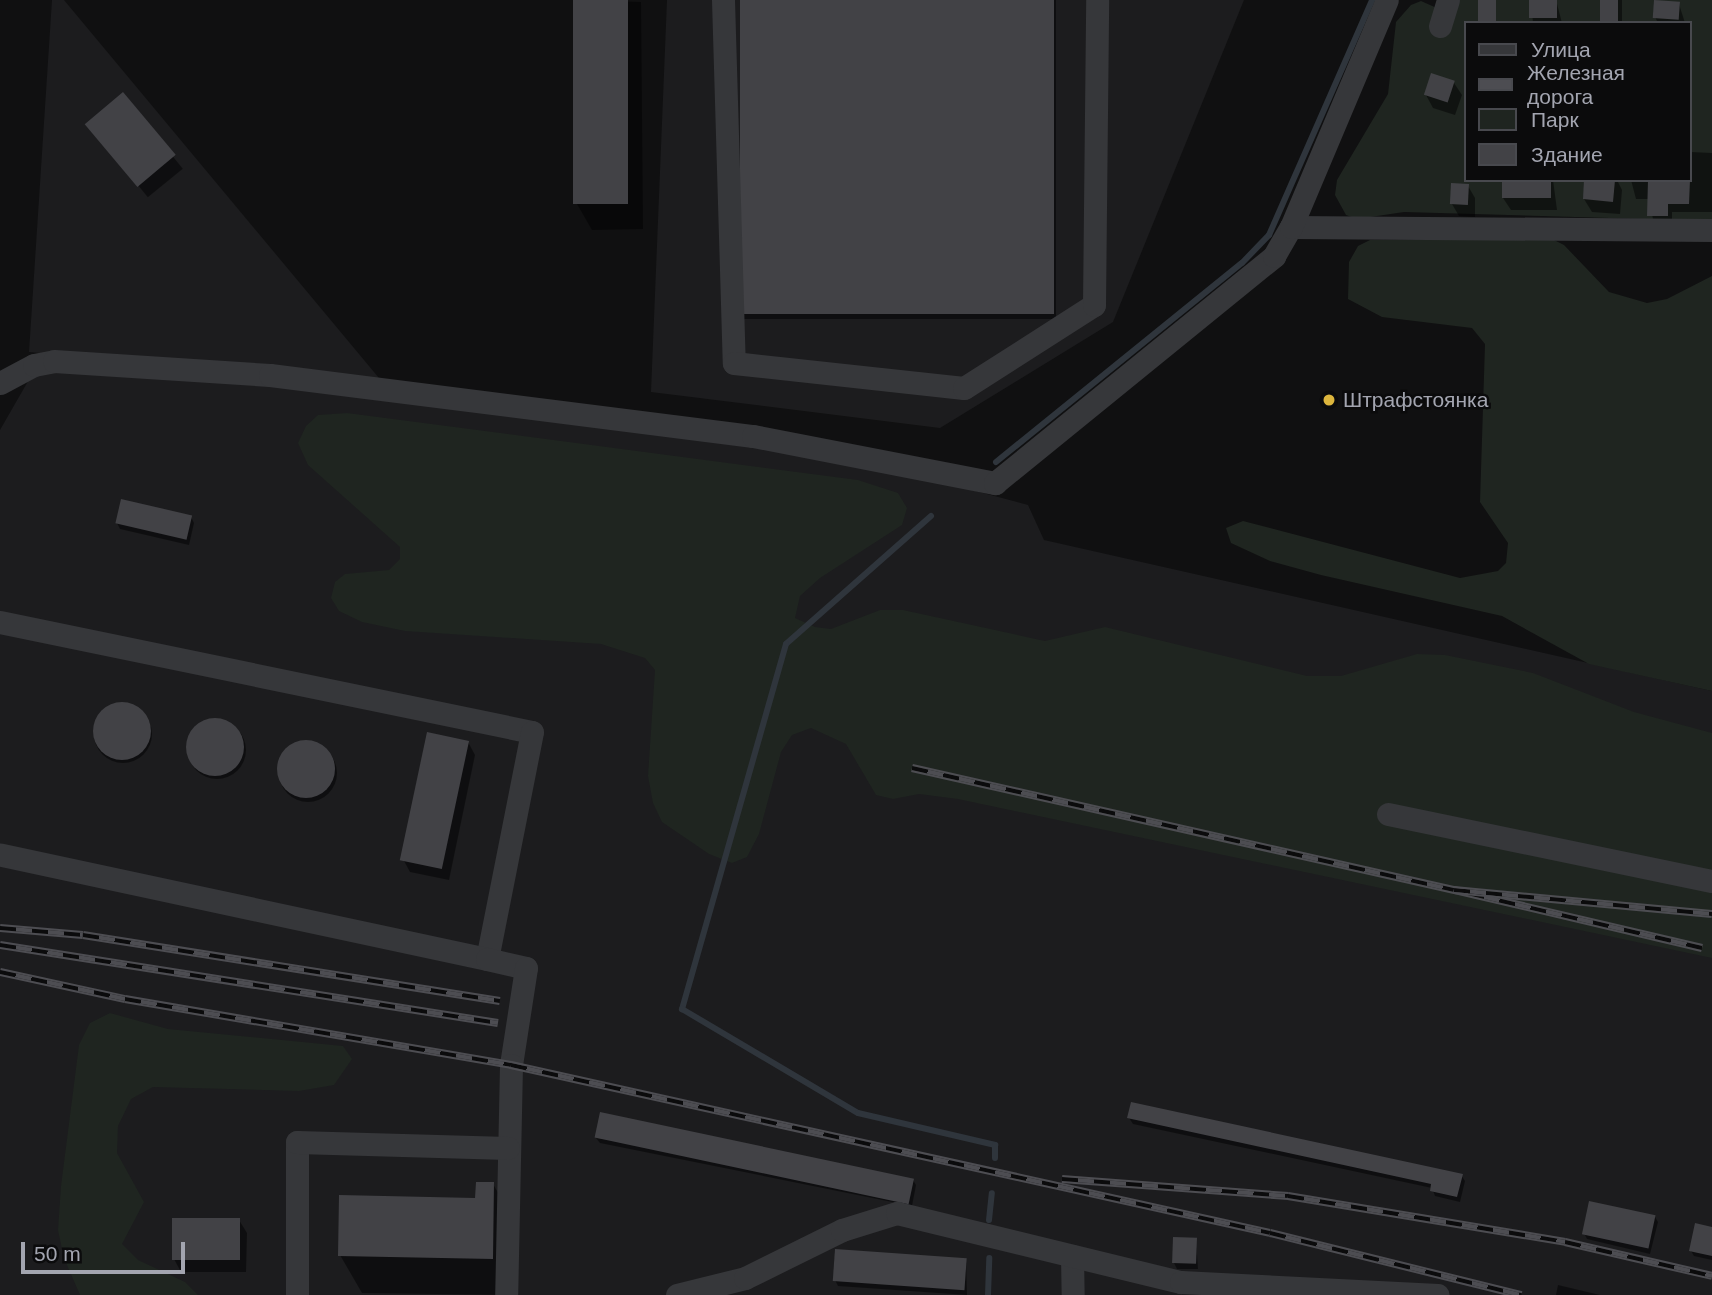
<!DOCTYPE html>
<html>
<head>
<meta charset="utf-8">
<style>
  body { margin:0 }
  #map { position:relative; width:1712px; height:1295px; overflow:hidden; background:#101011; font-family:Arial,sans-serif }
  div>[style] { position:absolute }
  [style*='--x'] { left:calc(var(--x)*1px); top:calc(var(--y)*1px); width:calc(var(--w)*1px); rotate:calc(var(--a)*1deg) }
  .built>* { inset:0; background:#1c1c1e }
  .green>* { inset:0; background:#1f2520 }
  .shadow>* { inset:0; background:#0007; transform-origin:0 0 }
  .round { border-radius:50% }
  .stream>* { height:6px; margin:-3px; padding:0 3px; transform-origin:3px; border-radius:3px; background:#2f353c }
  .building>* { inset:0; background:#424246; transform-origin:0 0 }
  .minor>* { height:23px; margin:-11.5px; padding:0 11.5px; transform-origin:11.5px; border-radius:11.5px; background:#36373a }
  .rail>* { height:8px; margin-top:-4px; transform-origin:0; background:repeating-linear-gradient(90deg,#0b0b0c 0 16px,#4d4d52 0 32px); box-sizing:border-box; border-block:2px solid #4d4d52 }
  .dots>* { width:19px; height:19px; translate:-50% -50%; box-sizing:border-box; border:4px solid #0b0b0c; border-radius:50% }
  span { translate:-50% -50%; white-space:nowrap; text-align:center; line-height:1.15; -webkit-text-stroke:5px #0b0b0c; paint-order:stroke }
  .poi-label { font-size:21px; color:#a3a5b0 }
  .left { translate:0 -50%; text-align:left }
  .legend { position:absolute; left:1464px; top:21px; width:228px; height:161px; box-sizing:border-box; background:#0b0b0c; border:2px solid #48494e; margin:0; padding:9px 12px; list-style:none; font-size:21px; color:#a3a5b0 }
  .legend li { display:flex; align-items:center; gap:14px; height:35px }
  .legend b { width:35px; border:2px solid #48494e }
  .scale { position:absolute; left:21px; top:1242px; width:164px; height:32px; box-sizing:border-box; border:4px solid #a3a5b0; border-top:0; padding-left:9px; font-size:21px; line-height:24px; white-space:nowrap; color:#a3a5b0; -webkit-text-stroke:5px #0b0b0c; paint-order:stroke }
</style>
</head>
<body>
<div id="map">
  <div class="built">
    <i style="clip-path:polygon(52px 0,64px 0,384px 384px,29px 352px)"></i>
    <i style="clip-path:polygon(667px 0,1244px 0,1113px 322px,940px 428px,651px 392px)"></i>
    <i style="clip-path:polygon(35px 369px,242px 377px,730px 441px,889px 468px,1028px 505px,1044px 540px,1712px 691px,1712px 1295px,0 1295px,0 430px)"></i>
  </div>
  <div class="green">
    <i style="clip-path:polygon(evenodd,1442px 0,1712px 0,1712px 221px,1404px 212px,1357px 219px,1346px 215px,1335px 195px,1337px 180px,1388px 94px,1396px 22px,1411px 5px,1421px 1px,1439px 9px,1442px 0,1465px 23px,1689px 23px,1689px 180px,1465px 180px,1465px 23px)"></i>
    <i style="clip-path:polygon(1370px 240px,1554px 240px,1564px 245px,1609px 292px,1647px 303px,1667px 299px,1712px 276px,1712px 691px,1589px 664px,1502px 616px,1321px 575px,1270px 561px,1231px 543px,1226px 528px,1243px 521px,1460px 578px,1498px 571px,1506px 563px,1508px 543px,1480px 502px,1485px 344px,1472px 328px,1382px 317px,1348px 299px,1349px 262px,1358px 246px)"></i>
    <i style="clip-path:polygon(347px 413px,858px 480px,898px 493px,907px 508px,902px 525px,820px 578px,800px 596px,795px 618px,815px 627px,831px 629px,880px 610px,903px 610px,1045px 641px,1105px 627px,1307px 676px,1341px 676px,1417px 654px,1445px 655px,1533px 673px,1634px 712px,1712px 733px,1712px 958px,958px 799px,919px 794px,893px 799px,876px 795px,846px 744px,811px 728px,792px 735px,781px 752px,759px 834px,747px 857px,732px 863px,709px 854px,662px 822px,653px 803px,648px 776px,655px 670px,645px 658px,601px 644px,405px 631px,362px 622px,339px 611px,331px 598px,335px 582px,345px 574px,389px 570px,400px 559px,400px 547px,308px 465px,298px 443px,306px 426px,318px 415px)"></i>
    <i style="clip-path:polygon(110px 1013px,168px 1029px,343px 1046px,352px 1059px,334px 1085px,299px 1091px,153px 1087px,131px 1099px,118px 1126px,117px 1153px,144px 1202px,122px 1244px,138px 1260px,185px 1282px,198px 1295px,80px 1295px,64px 1258px,58px 1230px,61px 1186px,79px 1045px,90px 1023px)"></i>
  </div>
  <div class="shadow">
    <i style="clip-path:polygon(575px 0,641px 2px,643px 229px,592px 230px,577px 204px)"></i>
    <i style="left:741px;top:0;width:315px;height:319px"></i>
    <i style="clip-path:polygon(1531px 0,1556px 0,1562px 23px,1533px 23px)"></i>
    <i style="left:1602px;top:0;width:20px;height:23px"></i>
    <i style="clip-path:polygon(1679px 4px,1685px 23px,1658px 23px,1655px 17px)"></i>
    <i style="clip-path:polygon(1454px 83px,1462px 95px,1455px 115px,1433px 108px,1426px 95px)"></i>
    <i style="left:123px;top:95px;width:95px;height:45px;rotate:51deg"></i>
    <i style="clip-path:polygon(1689px 109px,1691px 152px,1712px 153px,1712px 212px,1672px 212px,1672px 224px,1654px 224px,1649px 199px,1636px 199px,1631px 180px,1689px 180px)"></i>
    <i style="clip-path:polygon(1504px 180px,1553px 180px,1557px 210px,1511px 210px,1503px 198px)"></i>
    <i style="clip-path:polygon(1586px 180px,1617px 180px,1622px 190px,1620px 214px,1592px 212px,1584px 199px)"></i>
    <i style="clip-path:polygon(1468px 186px,1475px 198px,1475px 217px,1459px 216px,1452px 204px)"></i>
    <i style="clip-path:polygon(191px 517px,194px 523px,189px 545px,120px 529px,117px 523px)"></i>
    <i class="round" style="left:94px;top:705px;width:58px;height:58px"></i>
    <i class="round" style="left:188px;top:721px;width:58px;height:58px"></i>
    <i style="clip-path:polygon(468px 742px,475px 755px,449px 880px,410px 872px,403px 859px)"></i>
    <i class="round" style="left:279px;top:744px;width:58px;height:58px"></i>
    <i style="clip-path:polygon(1129px 1118px,1461px 1175px,1465px 1181px,1460px 1202px,1435px 1196px,1432px 1188px,1133px 1124px)"></i>
    <i style="clip-path:polygon(596px 1138px,913px 1180px,916px 1185px,912px 1206px,600px 1143px)"></i>
    <i style="clip-path:polygon(493px 1184px,515px 1222px,514px 1295px,362px 1293px,340px 1255px,477px 1200px)"></i>
    <i style="clip-path:polygon(1655px 1217px,1658px 1222px,1650px 1254px,1587px 1239px,1584px 1233px)"></i>
    <i style="clip-path:polygon(239px 1220px,247px 1233px,246px 1272px,181px 1272px,174px 1259px)"></i>
    <i style="clip-path:polygon(1712px 1229px,1712px 1260px,1694px 1256px,1691px 1251px)"></i>
    <i style="clip-path:polygon(1196px 1239px,1198px 1269px,1177px 1269px,1174px 1263px)"></i>
    <i style="clip-path:polygon(966px 1260px,967px 1295px,838px 1286px,835px 1280px)"></i>
    <i style="clip-path:polygon(1558px 1285px,1600px 1295px,1556px 1295px)"></i>
  </div>
  <div class="stream">
    <i style="--x:996;--y:462;--w:316;--a:-39"></i>
    <i style="--x:1242;--y:263;--w:39;--a:-46"></i>
    <i style="--x:1269;--y:235;--w:257;--a:-66.3"></i>
    <i style="--x:931;--y:516;--w:193;--a:138.6"></i>
    <i style="--x:786;--y:644;--w:380;--a:105.9"></i>
    <i style="--x:682;--y:1009;--w:204;--a:30.6"></i>
    <i style="--x:858;--y:1113;--w:141;--a:13.1"></i>
    <i style="--x:995;--y:1145;--w:13;--a:90"></i>
    <i style="--x:989;--y:1220;--w:27;--a:-84"></i>
    <i style="--x:988;--y:1295;--w:37;--a:-88"></i>
  </div>
  <div class="building">
    <i style="left:573px;top:0;width:55px;height:204px"></i>
    <i style="left:740px;top:0;width:314px;height:314px"></i>
    <i style="left:1478px;top:0;width:18px;height:23px"></i>
    <i style="left:1529px;top:0;width:28px;height:18px"></i>
    <i style="left:1600px;top:0;width:18px;height:23px"></i>
    <i style="left:1654px;top:0;width:26px;height:18px;rotate:4deg"></i>
    <i style="left:1431px;top:73px;width:25px;height:23px;rotate:18deg"></i>
    <i style="left:123px;top:92px;width:82px;height:50px;rotate:50deg"></i>
    <i style="left:1502px;top:180px;width:49px;height:18px"></i>
    <i style="clip-path:polygon(1584px 180px,1615px 180px,1613px 202px,1583px 199px)"></i>
    <i style="clip-path:polygon(1648px 180px,1690px 180px,1689px 204px,1668px 204px,1668px 216px,1647px 216px)"></i>
    <i style="left:1451px;top:183px;width:18px;height:21px;rotate:3deg"></i>
    <i style="left:121px;top:499px;width:73px;height:25px;rotate:13deg"></i>
    <i class="round" style="left:93px;top:702px;width:58px;height:58px"></i>
    <i class="round" style="left:186px;top:718px;width:58px;height:58px"></i>
    <i style="left:427px;top:732px;width:43px;height:131px;rotate:12deg"></i>
    <i class="round" style="left:277px;top:740px;width:58px;height:58px"></i>
    <i style="clip-path:polygon(1131px 1102px,1463px 1174px,1457px 1197px,1430px 1191px,1431px 1184px,1127px 1118px)"></i>
    <i style="left:600px;top:1112px;width:321px;height:26px;rotate:12deg"></i>
    <i style="clip-path:polygon(476px 1182px,494px 1182px,493px 1259px,338px 1256px,339px 1195px,475px 1198px)"></i>
    <i style="left:1589px;top:1201px;width:68px;height:34px;rotate:12deg"></i>
    <i style="left:172px;top:1218px;width:68px;height:42px"></i>
    <i style="clip-path:polygon(1695px 1223px,1712px 1227px,1712px 1256px,1689px 1251px)"></i>
    <i style="left:1173px;top:1237px;width:24px;height:26px;rotate:2deg"></i>
    <i style="left:835px;top:1249px;width:132px;height:32px;rotate:4deg"></i>
  </div>
  <div class="minor">
    <i style="--x:723;--y:0;--w:363;--a:88.3"></i>
    <i style="--x:734;--y:363;--w:231;--a:6.2"></i>
    <i style="--x:964;--y:388;--w:154;--a:-32.6"></i>
    <i style="--x:1094;--y:305;--w:305;--a:-89.4"></i>
    <i style="--x:1440;--y:26;--w:27;--a:-73"></i>
    <i style="--x:1291;--y:227;--w:421;--a:0.4"></i>
    <i style="--x:0;--y:383;--w:38;--a:-28"></i>
    <i style="--x:34;--y:365;--w:20;--a:-11"></i>
    <i style="--x:54;--y:361;--w:216;--a:3.7"></i>
    <i style="--x:270;--y:375;--w:487;--a:7.2"></i>
    <i style="--x:753;--y:436;--w:247;--a:11"></i>
    <i style="--x:995;--y:483;--w:360;--a:-39.1"></i>
    <i style="--x:1274;--y:256;--w:34;--a:-60"></i>
    <i style="--x:1291;--y:227;--w:246;--a:-67.1"></i>
    <i style="--x:0;--y:622;--w:543;--a:11.68"></i>
    <i style="--x:532;--y:732;--w:231;--a:101.2"></i>
    <i style="--x:487;--y:959;--w:498;--a:-167.9"></i>
    <i style="--x:1388;--y:814;--w:331;--a:11.7"></i>
    <i style="--x:487;--y:959;--w:40;--a:13"></i>
    <i style="--x:526;--y:968;--w:98;--a:98.8"></i>
    <i style="--x:511;--y:1065;--w:230;--a:91.2"></i>
    <i style="--x:1072;--y:1256;--w:39;--a:89"></i>
    <i style="--x:297;--y:1295;--w:153;--a:-90"></i>
    <i style="--x:297;--y:1142;--w:211;--a:1.6"></i>
    <i style="--x:677;--y:1295;--w:70;--a:-14"></i>
    <i style="--x:745;--y:1278;--w:108;--a:-26.3"></i>
    <i style="--x:842;--y:1230;--w:58;--a:-17.2"></i>
    <i style="--x:897;--y:1213;--w:292;--a:13.7"></i>
    <i style="--x:1181;--y:1282;--w:257;--a:2.9"></i>
  </div>
  <div class="rail">
    <i style="--x:912;--y:768;--w:556;--a:12.69"></i>
    <i style="--x:0;--y:928;--w:83;--a:4.8"></i>
    <i style="--x:83;--y:935;--w:422;--a:9"></i>
    <i style="--x:0;--y:945;--w:504;--a:8.9"></i>
    <i style="--x:1702;--y:948;--w:255;--a:-166.8"></i>
    <i style="--x:1454;--y:890;--w:259;--a:5.3"></i>
    <i style="--x:0;--y:972;--w:128;--a:12.2"></i>
    <i style="--x:125;--y:999;--w:392;--a:9.7"></i>
    <i style="--x:511;--y:1065;--w:777;--a:12.48"></i>
    <i style="--x:1270;--y:1233;--w:259;--a:13.9"></i>
    <i style="--x:1062;--y:1179;--w:227;--a:4.3"></i>
    <i style="--x:1288;--y:1196;--w:281;--a:9.4"></i>
    <i style="--x:1565;--y:1242;--w:151;--a:13"></i>
  </div>
  <div class="dots">
    <i style="left:1329px;top:400px;background:#dcb53d"></i>
  </div>
  <div class="poi-label">
    <span class="left" style="left:1343px;top:400px">Штрафстоянка</span>
  </div>
  <ul class="legend">
  <li><b style="height:9px;background:#36373a"></b>Улица</li>
  <li><b style="height:9px;background:#4d4d52"></b>Железная дорога</li>
  <li><b style="height:19px;background:#1f2520"></b>Парк</li>
  <li><b style="height:19px;background:#424246"></b>Здание</li>
  </ul>
  <div class="scale">50 m</div>
</div>
</body>
</html>
